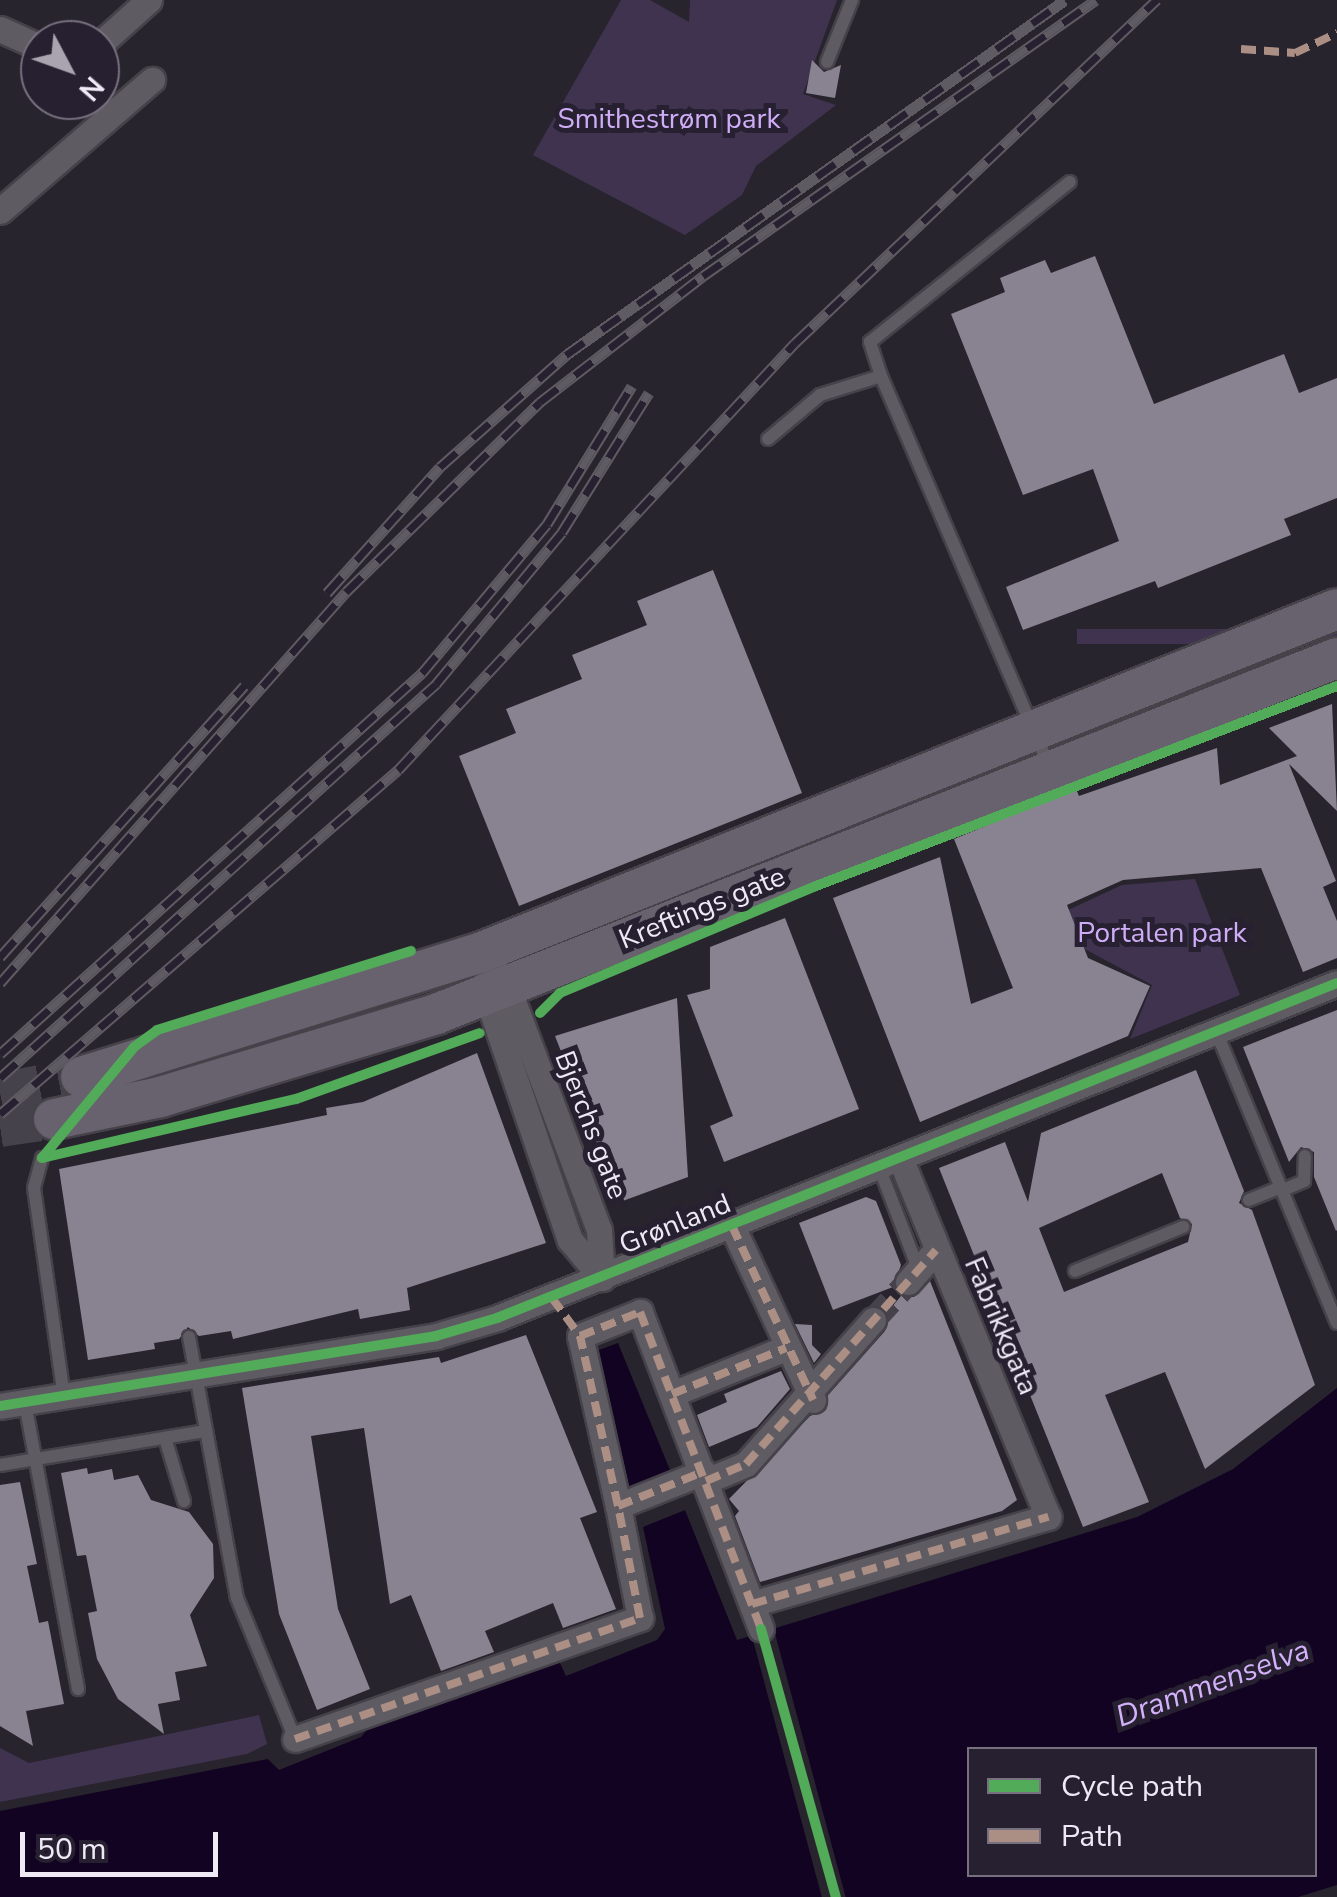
<!DOCTYPE html>
<html>
<head>
<meta charset="utf-8">
<style>
  body { margin:0 }
  #map { position:relative; width:1337px; height:1897px; overflow:hidden; background:#28242d; font-family:"Nunito Sans",sans-serif }
  div>[style] { position:absolute }
  [style*='--x'] { left:calc(var(--x)*1px); top:calc(var(--y)*1px); width:calc(var(--w)*1px); rotate:calc(var(--a)*1deg) }
  .green>* { inset:0; background:#3f334f; transform-origin:0 0 }
  .water>* { inset:0; background:#130323 }
  .pier>* { inset:0; background:#28242d; transform-origin:0 0 }
  .building>* { inset:0; background:#898391 }
  .street-tunnel>* { height:25px; margin-top:-12.5px; transform-origin:0; background:repeating-linear-gradient(90deg,#46424b 0 25px,transparent 0 37px) }
  .primary-tunnel>* { height:40px; margin-top:-20px; transform-origin:0; background:repeating-linear-gradient(90deg,#46424b 0 40px,transparent 0 60px) }
  .roads { filter:drop-shadow(2px 0 #45424a) drop-shadow(-2px 0 #45424a) drop-shadow(0 2px #45424a) drop-shadow(0 -2px #45424a) }
  .lane>* { height:12px; margin:-6px; padding:0 6px; transform-origin:6px; border-radius:6px; background:#5f5b63 }
  .street>* { height:25px; margin:-12.5px; padding:0 12.5px; transform-origin:12.5px; border-radius:12.5px; background:#5f5b63 }
  .primary>* { height:40px; margin:-20px; padding:0 20px; transform-origin:20px; border-radius:20px; background:#67626d }
  .rail>* { height:11px; margin-top:-5.5px; transform-origin:0; background:repeating-linear-gradient(90deg,#272031 0 22px,#5f5b63 0 44px); box-sizing:border-box; border-block:2px solid #5f5b63 }
  .quiet>* { height:8px; margin-top:-4px; transform-origin:0; background:repeating-linear-gradient(90deg,#ac8f84 0 15px,transparent 0 23px) }
  .cycleway>* { height:10px; margin:-5px; padding:0 5px; transform-origin:5px; border-radius:5px; background:#51ab58 }
  span { translate:-50% -50%; white-space:nowrap; text-align:center; line-height:1.15; -webkit-text-stroke:10px #272031; paint-order:stroke }
  .park-label { font-size:28px; color:#cfadf6 }
  .street-label { font-size:28px; color:#eee9f5 }
  .water-label { font-size:30px; color:#d3b1fb; font-style:italic }
  .legend { position:absolute; left:967px; top:1747px; width:350px; height:130px; box-sizing:border-box; background:#272031; border:2px solid #77707f; margin:0; padding:12px 18px; list-style:none; font-size:30px; color:#eee9f5 }
  .legend li { display:flex; align-items:center; gap:20px; height:50px }
  .legend b { width:50px; border:2px solid #77707f }
  .north { position:absolute; left:20px; top:20px; width:100px; height:100px; box-sizing:border-box; background:#272031; border:2px solid #77707f; border-radius:50%; rotate:131deg; font-size:28px; font-weight:700; line-height:40px; text-align:center; color:#eee9f5 }
  .north::after { content:''; display:block; margin:auto; width:35px; height:45px; background:#a9a4af; clip-path:polygon(50% 0,100% 100%,50% 72%,0 100%) }
  .scale { position:absolute; left:20px; top:1832px; width:198px; height:45px; box-sizing:border-box; border:5px solid #eee9f5; border-top:0; padding-left:12px; font-size:30px; line-height:35px; white-space:nowrap; color:#eee9f5; -webkit-text-stroke:8px #272031; paint-order:stroke }
</style>
</head>
<body>
<div id="map">
  <div class="green">
    <i style="clip-path:polygon(621px 0,650px 0,689px 22px,690px 0,837px 0,803px 94px,836px 105px,756px 166px,742px 195px,685px 235px,533px 155px)"></i>
    <i style="left:1337px;top:629px;width:15px;height:260px;rotate:90deg"></i>
    <i style="clip-path:polygon(1195px 879px,1240px 995px,1130px 1039px,1152px 985px,1079px 946px,1066px 911px,1122px 885px)"></i>
    <i style="clip-path:polygon(259px 1715px,267px 1744px,247px 1754px,0 1802px,0 1748px,29px 1763px)"></i>
  </div>
  <div class="water">
    <i style="clip-path:polygon(618px 1343px,672px 1475px,630px 1492px,599px 1350px)"></i>
    <i style="clip-path:polygon(evenodd,1337px 1388px,1337px 1885px,1298px 1897px,0 1897px,0 1811px,268px 1759px,279px 1770px,361px 1737px,372px 1724px,555px 1652px,566px 1676px,657px 1640px,665px 1629px,643px 1527px,685px 1510px,737px 1640px,1137px 1517px,1233px 1469px,1337px 1388px,969px 1750px,1314px 1750px,1314px 1874px,969px 1874px,969px 1750px)"></i>
  </div>
  <div class="pier">
    <i style="left:773px;top:1626px;width:281px;height:23px;rotate:75deg"></i>
  </div>
  <div class="building">
    <i style="clip-path:polygon(812px 60px,824px 72px,841px 65px,835px 98px,806px 93px)"></i>
    <i style="clip-path:polygon(1095px 256px,1154px 404px,1284px 354px,1299px 393px,1337px 378px,1337px 498px,1284px 519px,1291px 535px,1158px 588px,1155px 581px,1023px 630px,1006px 587px,1119px 541px,1093px 469px,1023px 495px,951px 314px,1005px 292px,1000px 278px,1045px 260px,1051px 273px)"></i>
    <i style="clip-path:polygon(713px 570px,802px 793px,519px 906px,459px 756px,516px 733px,506px 709px,582px 679px,572px 655px,647px 625px,637px 601px)"></i>
    <i style="clip-path:polygon(1332px 704px,1337px 811px,1289px 764px,1336px 881px,1323px 887px,1337px 921px,1337px 958px,1303px 972px,1261px 868px,1123px 880px,1067px 905px,1088px 958px,1150px 986px,1128px 1036px,920px 1122px,833px 898px,940px 857px,971px 1004px,1013px 988px,954px 839px,1076px 789px,1079px 796px,1217px 748px,1220px 785px,1297px 756px,1269px 728px)"></i>
    <i style="clip-path:polygon(785px 918px,859px 1109px,724px 1162px,710px 1126px,733px 1116px,687px 995px,710px 989px,710px 947px)"></i>
    <i style="clip-path:polygon(677px 998px,688px 1177px,620px 1202px,555px 1036px)"></i>
    <i style="clip-path:polygon(1337px 1010px,1337px 1230px,1336px 1231px,1314px 1177px,1314px 1152px,1301px 1147px,1289px 1162px,1243px 1047px)"></i>
    <i style="clip-path:polygon(477px 1053px,546px 1243px,407px 1288px,410px 1310px,360px 1319px,358px 1309px,233px 1339px,231px 1331px,199px 1336px,188px 1327px,179px 1339px,154px 1343px,155px 1349px,88px 1360px,59px 1169px,327px 1115px,326px 1108px,363px 1102px)"></i>
    <i style="clip-path:polygon(evenodd,1196px 1070px,1244px 1191px,1239px 1203px,1252px 1210px,1315px 1385px,1205px 1469px,1165px 1372px,1105px 1395px,1149px 1502px,1083px 1527px,939px 1168px,1005px 1142px,1028px 1202px,1041px 1133px,1196px 1070px,1162px 1173px,1180px 1218px,1192px 1224px,1188px 1242px,1064px 1292px,1039px 1228px,1162px 1173px)"></i>
    <i style="clip-path:polygon(866px 1197px,876px 1201px,901px 1265px,893px 1287px,833px 1310px,799px 1223px)"></i>
    <i style="clip-path:polygon(930px 1281px,1017px 1500px,1002px 1511px,760px 1582px,735px 1516px,739px 1511px,729px 1499px,810px 1416px,826px 1410px,828px 1395px,885px 1331px,887px 1313px,901px 1296px,914px 1297px)"></i>
    <i style="clip-path:polygon(795px 1324px,812px 1325px,812px 1345px,821px 1354px,814px 1363px)"></i>
    <i style="clip-path:polygon(526px 1335px,597px 1512px,580px 1518px,616px 1609px,563px 1628px,553px 1603px,485px 1631px,494px 1652px,441px 1671px,411px 1595px,390px 1604px,364px 1428px,311px 1436px,338px 1609px,370px 1689px,317px 1710px,279px 1614px,242px 1388px,439px 1357px,441px 1363px)"></i>
    <i style="clip-path:polygon(781px 1371px,790px 1389px,757px 1427px,709px 1447px,697px 1415px,727px 1402px,724px 1394px)"></i>
    <i style="clip-path:polygon(87px 1468px,88px 1474px,112px 1469px,114px 1480px,138px 1475px,151px 1500px,189px 1512px,213px 1544px,214px 1578px,190px 1615px,207px 1666px,175px 1672px,180px 1700px,158px 1704px,164px 1734px,118px 1699px,97px 1659px,88px 1613px,97px 1611px,86px 1555px,77px 1556px,61px 1473px)"></i>
    <i style="clip-path:polygon(20px 1482px,37px 1564px,27px 1566px,39px 1623px,48px 1621px,64px 1704px,26px 1711px,33px 1746px,0 1726px,0 1485px)"></i>
  </div>
  <div class="street-tunnel">
    <i style="--x:873;--y:1320;--w:52;--a:-47.4"></i>
  </div>
  <div class="primary-tunnel">
    <i style="--x:0;--y:1093;--w:83;--a:-11.2"></i>
    <i style="--x:0;--y:1127;--w:55;--a:-8.4"></i>
  </div>
  <div class="roads">
    <div class="lane">
      <i style="--x:827;--y:62;--w:67;--a:-68"></i>
      <i style="--x:881;--y:376;--w:36;--a:-108"></i>
      <i style="--x:870;--y:342;--w:256;--a:-38.7"></i>
      <i style="--x:768;--y:439;--w:68;--a:-40.2"></i>
      <i style="--x:820;--y:395;--w:64;--a:-17.3"></i>
      <i style="--x:881;--y:376;--w:425;--a:66.7"></i>
      <i style="--x:1216;--y:1031;--w:316;--a:67.5"></i>
      <i style="--x:42;--y:1158;--w:31;--a:105"></i>
      <i style="--x:34;--y:1188;--w:209;--a:81.8"></i>
      <i style="--x:879;--y:1167;--w:103;--a:68.9"></i>
      <i style="--x:1283;--y:1190;--w:23;--a:-23"></i>
      <i style="--x:1304;--y:1181;--w:25;--a:-88"></i>
      <i style="--x:1249;--y:1200;--w:35;--a:-22"></i>
      <i style="--x:1075;--y:1271;--w:117;--a:-22.2"></i>
      <i style="--x:189;--y:1337;--w:265;--a:79.6"></i>
      <i style="--x:237;--y:1598;--w:152;--a:67.6"></i>
      <i style="--x:25;--y:1403;--w:291;--a:79.5"></i>
      <i style="--x:165;--y:1438;--w:66;--a:73.2"></i>
      <i style="--x:0;--y:1465;--w:209;--a:-9.4"></i>
    </div>
    <div class="street">
      <i style="--x:0;--y:29;--w:44;--a:24.2"></i>
      <i style="--x:100;--y:44;--w:66;--a:-41.9"></i>
      <i style="--x:0;--y:211;--w:201;--a:-40.8"></i>
      <i style="--x:482;--y:952;--w:44;--a:54.2"></i>
      <i style="--x:508;--y:988;--w:259;--a:69.4"></i>
      <i style="--x:599;--y:1230;--w:48;--a:86.4"></i>
      <i style="--x:483;--y:985;--w:269;--a:71.2"></i>
      <i style="--x:570;--y:1240;--w:50;--a:49.9"></i>
      <i style="--x:732;--y:1226;--w:192;--a:65"></i>
      <i style="--x:908;--y:1282;--w:43;--a:-48.8"></i>
      <i style="--x:672;--y:1394;--w:123;--a:-22"></i>
      <i style="--x:0;--y:1406;--w:442;--a:-9.1"></i>
      <i style="--x:436;--y:1336;--w:64;--a:-16.4"></i>
      <i style="--x:497;--y:1318;--w:904;--a:-21.74"></i>
      <i style="--x:706;--y:1481;--w:43;--a:-23"></i>
      <i style="--x:746;--y:1464;--w:192;--a:-48.6"></i>
      <i style="--x:618;--y:1506;--w:174;--a:-102.6"></i>
      <i style="--x:580;--y:1336;--w:65;--a:-21.8"></i>
      <i style="--x:640;--y:1312;--w:339;--a:69.1"></i>
      <i style="--x:752;--y:1604;--w:309;--a:-16.4"></i>
      <i style="--x:1048;--y:1517;--w:388;--a:-112.4"></i>
      <i style="--x:295;--y:1739;--w:366;--a:-19.3"></i>
      <i style="--x:640;--y:1618;--w:114;--a:-101.1"></i>
      <i style="--x:618;--y:1506;--w:92;--a:-21.8"></i>
    </div>
    <div class="primary">
      <i style="--x:81;--y:1077;--w:420;--a:-17.3"></i>
      <i style="--x:482;--y:952;--w:921;--a:-21.86"></i>
      <i style="--x:54;--y:1119;--w:108;--a:-11.7"></i>
      <i style="--x:160;--y:1097;--w:288;--a:-16.7"></i>
      <i style="--x:436;--y:1014;--w:969;--a:-21.56"></i>
    </div>
  </div>
  <div class="rail">
    <i style="--x:327;--y:593;--w:169;--a:-48.1"></i>
    <i style="--x:440;--y:467;--w:169;--a:-41.6"></i>
    <i style="--x:566;--y:355;--w:612;--a:-35.43"></i>
    <i style="--x:0;--y:957;--w:365;--a:-48"></i>
    <i style="--x:0;--y:983;--w:522;--a:-48.49"></i>
    <i style="--x:346;--y:592;--w:272;--a:-44.4"></i>
    <i style="--x:540;--y:402;--w:206;--a:-37.7"></i>
    <i style="--x:703;--y:276;--w:480;--a:-35.1"></i>
    <i style="--x:0;--y:1054;--w:569;--a:-42.08"></i>
    <i style="--x:422;--y:673;--w:194;--a:-50"></i>
    <i style="--x:547;--y:524;--w:162;--a:-58.4"></i>
    <i style="--x:0;--y:1078;--w:588;--a:-42.1"></i>
    <i style="--x:436;--y:684;--w:197;--a:-50.3"></i>
    <i style="--x:562;--y:532;--w:164;--a:-58"></i>
    <i style="--x:0;--y:1114;--w:526;--a:-40.84"></i>
    <i style="--x:398;--y:770;--w:583;--a:-47.09"></i>
    <i style="--x:795;--y:343;--w:499;--a:-43.5"></i>
  </div>
  <div class="quiet">
    <i style="--x:1241;--y:49;--w:54;--a:4.2"></i>
    <i style="--x:1295;--y:53;--w:47;--a:-25.5"></i>
    <i style="--x:732;--y:1226;--w:192;--a:65"></i>
    <i style="--x:552;--y:1298;--w:47;--a:53.6"></i>
    <i style="--x:672;--y:1394;--w:123;--a:-22"></i>
    <i style="--x:706;--y:1481;--w:43;--a:-23"></i>
    <i style="--x:746;--y:1464;--w:286;--a:-48.4"></i>
    <i style="--x:618;--y:1506;--w:174;--a:-102.6"></i>
    <i style="--x:580;--y:1336;--w:65;--a:-21.8"></i>
    <i style="--x:640;--y:1312;--w:339;--a:69.1"></i>
    <i style="--x:752;--y:1604;--w:309;--a:-16.4"></i>
    <i style="--x:295;--y:1739;--w:366;--a:-19.3"></i>
    <i style="--x:640;--y:1618;--w:114;--a:-101.1"></i>
    <i style="--x:618;--y:1506;--w:92;--a:-21.8"></i>
  </div>
  <div class="cycleway">
    <i style="--x:540;--y:1013;--w:28;--a:-45"></i>
    <i style="--x:560;--y:993;--w:277;--a:-22.7"></i>
    <i style="--x:816;--y:886;--w:558;--a:-21"></i>
    <i style="--x:42;--y:1158;--w:261;--a:-13.1"></i>
    <i style="--x:296;--y:1099;--w:195;--a:-19.7"></i>
    <i style="--x:42;--y:1158;--w:144;--a:-50.3"></i>
    <i style="--x:134;--y:1047;--w:29;--a:-36"></i>
    <i style="--x:157;--y:1030;--w:266;--a:-17.3"></i>
    <i style="--x:0;--y:1406;--w:442;--a:-9.1"></i>
    <i style="--x:436;--y:1336;--w:64;--a:-16.4"></i>
    <i style="--x:497;--y:1318;--w:904;--a:-21.74"></i>
    <i style="--x:761;--y:1629;--w:278;--a:74.4"></i>
  </div>
  <div class="park-label">
    <span style="left:669px;top:119px">Smithestrøm park</span>
    <span style="left:1162px;top:933px">Portalen park</span>
  </div>
  <div class="street-label">
    <span style="left:702px;top:908px;rotate:-22deg">Kreftings gate</span>
    <span style="left:591px;top:1125px;rotate:69deg">Bjerchs gate</span>
    <span style="left:675px;top:1224px;rotate:-22deg">Grønland</span>
    <span style="left:1001px;top:1326px;rotate:67deg">Fabrikkgata</span>
  </div>
  <div class="water-label">
    <span style="left:1213px;top:1684px;rotate:-20deg">Drammenselva</span>
  </div>
  <ul class="legend">
  <li><b style="height:12px;background:#51ab58"></b>Cycle path</li>
  <li><b style="height:12px;background:#ac8f84"></b>Path</li>
  </ul>
  <div class="north">N</div>
  <div class="scale">50 m</div>
</div>
</body>
</html>
